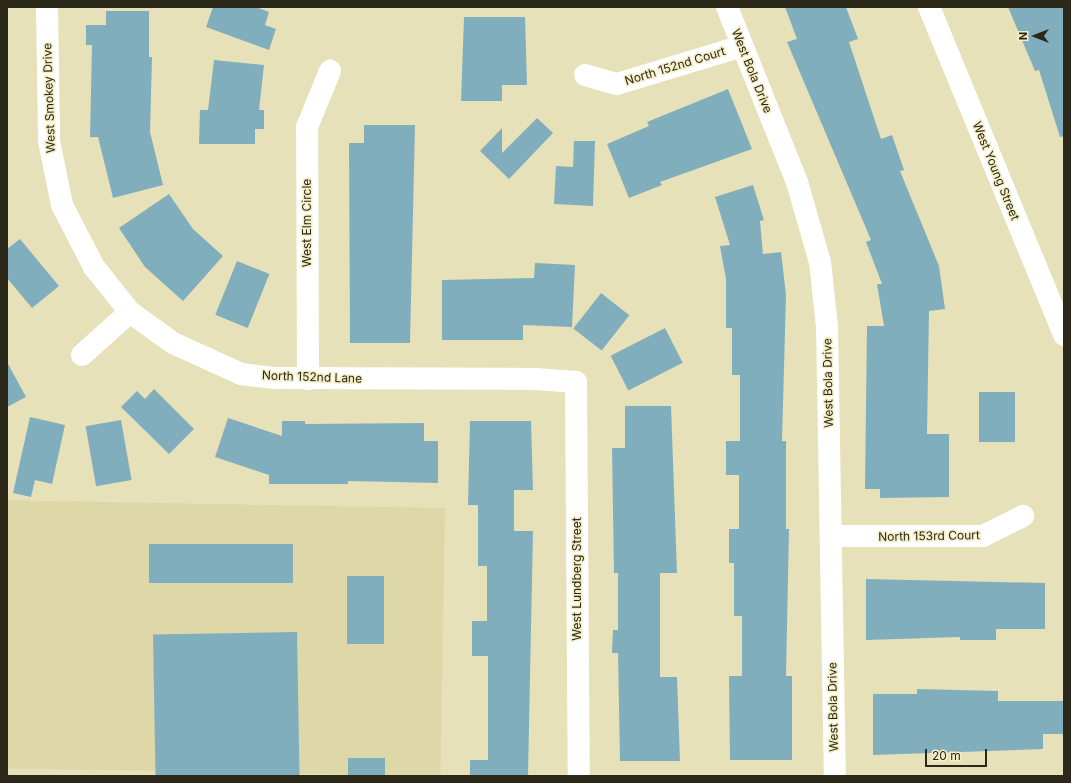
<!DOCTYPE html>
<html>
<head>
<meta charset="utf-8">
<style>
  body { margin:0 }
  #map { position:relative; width:1071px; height:783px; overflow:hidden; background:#e7e1b9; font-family:Inter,sans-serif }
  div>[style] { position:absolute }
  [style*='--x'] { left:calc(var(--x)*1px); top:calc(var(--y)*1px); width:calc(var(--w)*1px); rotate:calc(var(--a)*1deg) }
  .built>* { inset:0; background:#ded7a7; transform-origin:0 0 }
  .building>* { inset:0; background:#81aebd; transform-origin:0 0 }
  .minor>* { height:22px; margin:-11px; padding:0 11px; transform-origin:11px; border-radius:11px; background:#fff }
  .tertiary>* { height:22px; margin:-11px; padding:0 11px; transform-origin:11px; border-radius:11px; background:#fff }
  span { translate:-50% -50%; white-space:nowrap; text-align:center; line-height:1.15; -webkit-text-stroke:3px #f4eec6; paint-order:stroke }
  .street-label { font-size:12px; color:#2b2819 }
  .frame { position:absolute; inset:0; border:8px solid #2b2819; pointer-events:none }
  .north { position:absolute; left:1015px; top:16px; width:40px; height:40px; -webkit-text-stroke:3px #f4eec6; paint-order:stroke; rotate:270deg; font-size:11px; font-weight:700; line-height:16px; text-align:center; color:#2b2819 }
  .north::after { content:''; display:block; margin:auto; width:14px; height:18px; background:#2b2819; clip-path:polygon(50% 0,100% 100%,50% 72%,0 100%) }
  .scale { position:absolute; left:925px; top:749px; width:62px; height:18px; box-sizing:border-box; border:2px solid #2b2819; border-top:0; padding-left:5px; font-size:12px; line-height:14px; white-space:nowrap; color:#2b2819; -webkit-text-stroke:3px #f4eec6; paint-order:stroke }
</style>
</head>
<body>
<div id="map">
  <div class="built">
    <i style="left:445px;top:508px;width:268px;height:438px;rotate:91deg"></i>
  </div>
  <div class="building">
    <i style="clip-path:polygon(213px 7px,256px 7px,269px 12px,265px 25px,276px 29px,269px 50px,206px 27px)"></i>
    <i style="clip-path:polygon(785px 7px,846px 7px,858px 39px,849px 42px,881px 139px,892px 135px,904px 170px,900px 171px,939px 266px,945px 309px,929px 311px,927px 434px,949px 434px,949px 497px,880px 498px,880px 489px,865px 489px,867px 326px,884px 326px,877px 284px,882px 284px,866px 242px,871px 240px,787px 42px,797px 39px)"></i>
    <i style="clip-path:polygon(1008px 7px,1064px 7px,1064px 136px,1060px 137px,1039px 70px,1035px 71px)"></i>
    <i style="clip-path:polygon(106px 11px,149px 11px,149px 57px,152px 57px,150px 132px,163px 185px,113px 198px,98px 137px,90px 137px,92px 45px,86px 45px,86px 25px,106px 25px)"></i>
    <i style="clip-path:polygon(464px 17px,525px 17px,527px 85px,502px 85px,502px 101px,461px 101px)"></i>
    <i style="clip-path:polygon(214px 60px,264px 65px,259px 110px,264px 110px,264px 129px,255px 129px,255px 144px,199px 144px,200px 110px,208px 110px)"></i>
    <i style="clip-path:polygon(728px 89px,752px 149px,660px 182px,662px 185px,629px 198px,607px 144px,649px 126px,647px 122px)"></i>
    <i style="clip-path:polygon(537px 118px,553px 133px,509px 179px,480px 151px,502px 128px,502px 153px)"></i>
    <i style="clip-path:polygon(364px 125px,415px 125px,410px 343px,350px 343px,349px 143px,364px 143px)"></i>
    <i style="clip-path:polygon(574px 141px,595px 141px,593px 206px,554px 204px,556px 166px,573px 167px)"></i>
    <i style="clip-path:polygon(753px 185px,764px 220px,760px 221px,763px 254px,781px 252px,786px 295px,782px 441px,786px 441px,786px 529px,789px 529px,786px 676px,792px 676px,792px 760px,730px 760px,729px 676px,742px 676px,742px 616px,734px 616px,734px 563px,729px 563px,729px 529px,739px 529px,739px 475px,726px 475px,726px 441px,740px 441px,740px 375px,732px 375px,732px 328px,726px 328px,726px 279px,720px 246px,730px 245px,715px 197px)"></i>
    <i style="clip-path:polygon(169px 194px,193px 229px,223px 256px,183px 301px,145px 267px,119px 228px)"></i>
    <i style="clip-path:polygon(20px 239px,59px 286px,32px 308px,7px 278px,7px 249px)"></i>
    <i style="left:237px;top:261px;width:35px;height:58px;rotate:22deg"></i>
    <i style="clip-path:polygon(535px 263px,575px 265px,572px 327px,523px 325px,523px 340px,442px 340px,442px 280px,534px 278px)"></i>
    <i style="left:601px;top:293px;width:36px;height:45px;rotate:38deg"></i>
    <i style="left:665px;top:328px;width:39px;height:61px;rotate:63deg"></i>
    <i style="clip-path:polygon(7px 362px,26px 397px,7px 407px)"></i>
    <i style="clip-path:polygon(154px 389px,194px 429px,169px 454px,121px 407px,137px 391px,145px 399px)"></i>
    <i style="left:979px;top:392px;width:36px;height:50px"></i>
    <i style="clip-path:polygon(625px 406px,671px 406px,677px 573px,660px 573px,660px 677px,677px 677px,680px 761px,620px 761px,618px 653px,612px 653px,613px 630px,618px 630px,618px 573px,614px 573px,612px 448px,625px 448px)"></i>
    <i style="clip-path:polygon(30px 417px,65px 425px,52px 484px,35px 480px,31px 497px,13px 493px)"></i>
    <i style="clip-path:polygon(228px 418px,282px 436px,282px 421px,305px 421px,305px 424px,424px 423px,424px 441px,438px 441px,438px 483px,348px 481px,348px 484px,269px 484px,269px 475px,215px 457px)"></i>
    <i style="left:121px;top:420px;width:61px;height:36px;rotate:80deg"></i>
    <i style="clip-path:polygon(470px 421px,531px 421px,533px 490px,514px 490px,514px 531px,533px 531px,528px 776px,470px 776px,470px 760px,488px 760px,488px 656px,472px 656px,472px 621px,487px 621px,487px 566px,478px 566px,478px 505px,468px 505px)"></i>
    <i style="left:293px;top:544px;width:39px;height:144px;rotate:90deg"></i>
    <i style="left:347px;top:576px;width:37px;height:68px"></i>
    <i style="clip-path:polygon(866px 579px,1045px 583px,1045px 629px,996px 629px,996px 640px,960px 640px,960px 637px,866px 640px)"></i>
    <i style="left:297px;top:632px;width:144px;height:144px;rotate:89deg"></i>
    <i style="clip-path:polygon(917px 689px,998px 691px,998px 701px,1064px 701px,1064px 734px,1043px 734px,1043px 749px,873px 755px,873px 694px,917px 694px)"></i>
    <i style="left:348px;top:758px;width:37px;height:18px"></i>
  </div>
  <div class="minor">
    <i style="--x:47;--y:7;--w:134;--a:89.1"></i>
    <i style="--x:49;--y:141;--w:65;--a:78.5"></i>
    <i style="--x:62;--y:205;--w:70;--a:62.7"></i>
    <i style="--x:94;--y:267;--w:58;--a:51.3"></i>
    <i style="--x:130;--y:312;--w:53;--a:35.8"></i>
    <i style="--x:173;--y:343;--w:75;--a:24.5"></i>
    <i style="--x:241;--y:374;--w:34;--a:7"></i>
    <i style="--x:275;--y:378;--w:261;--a:0.2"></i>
    <i style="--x:536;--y:379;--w:40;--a:4.3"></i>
    <i style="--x:576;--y:382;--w:394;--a:89.6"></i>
    <i style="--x:727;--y:7;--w:188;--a:68.2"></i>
    <i style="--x:797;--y:182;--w:83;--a:74"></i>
    <i style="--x:820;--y:262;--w:64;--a:83.8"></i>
    <i style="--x:827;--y:326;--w:450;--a:89"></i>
    <i style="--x:585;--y:75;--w:33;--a:16"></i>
    <i style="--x:617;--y:84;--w:131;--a:-16.9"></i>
    <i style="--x:82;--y:355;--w:64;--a:-41.9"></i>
    <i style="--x:308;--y:379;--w:252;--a:-90.2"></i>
    <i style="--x:307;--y:127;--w:61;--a:-67.7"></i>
    <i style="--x:831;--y:536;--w:152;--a:0"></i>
    <i style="--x:983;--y:536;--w:45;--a:-26.6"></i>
  </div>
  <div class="tertiary">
    <i style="--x:929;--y:7;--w:355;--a:67.6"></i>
  </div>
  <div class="street-label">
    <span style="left:675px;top:66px;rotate:-17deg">North 152nd Court</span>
    <span style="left:752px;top:71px;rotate:68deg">West Bola Drive</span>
    <span style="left:49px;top:98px;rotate:-92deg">West Smokey Drive</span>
    <span style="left:996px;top:171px;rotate:68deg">West Young Street</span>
    <span style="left:307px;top:223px;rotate:-90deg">West Elm Circle</span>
    <span style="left:312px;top:377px;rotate:2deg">North 152nd Lane</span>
    <span style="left:828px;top:383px;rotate:-91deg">West Bola Drive</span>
    <span style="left:929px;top:536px;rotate:-1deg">North 153rd Court</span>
    <span style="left:577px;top:579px;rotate:-90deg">West Lundberg Street</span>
    <span style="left:833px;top:707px;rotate:-91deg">West Bola Drive</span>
  </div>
  <div class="frame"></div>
  <div class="north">N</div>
  <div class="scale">20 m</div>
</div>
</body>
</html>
